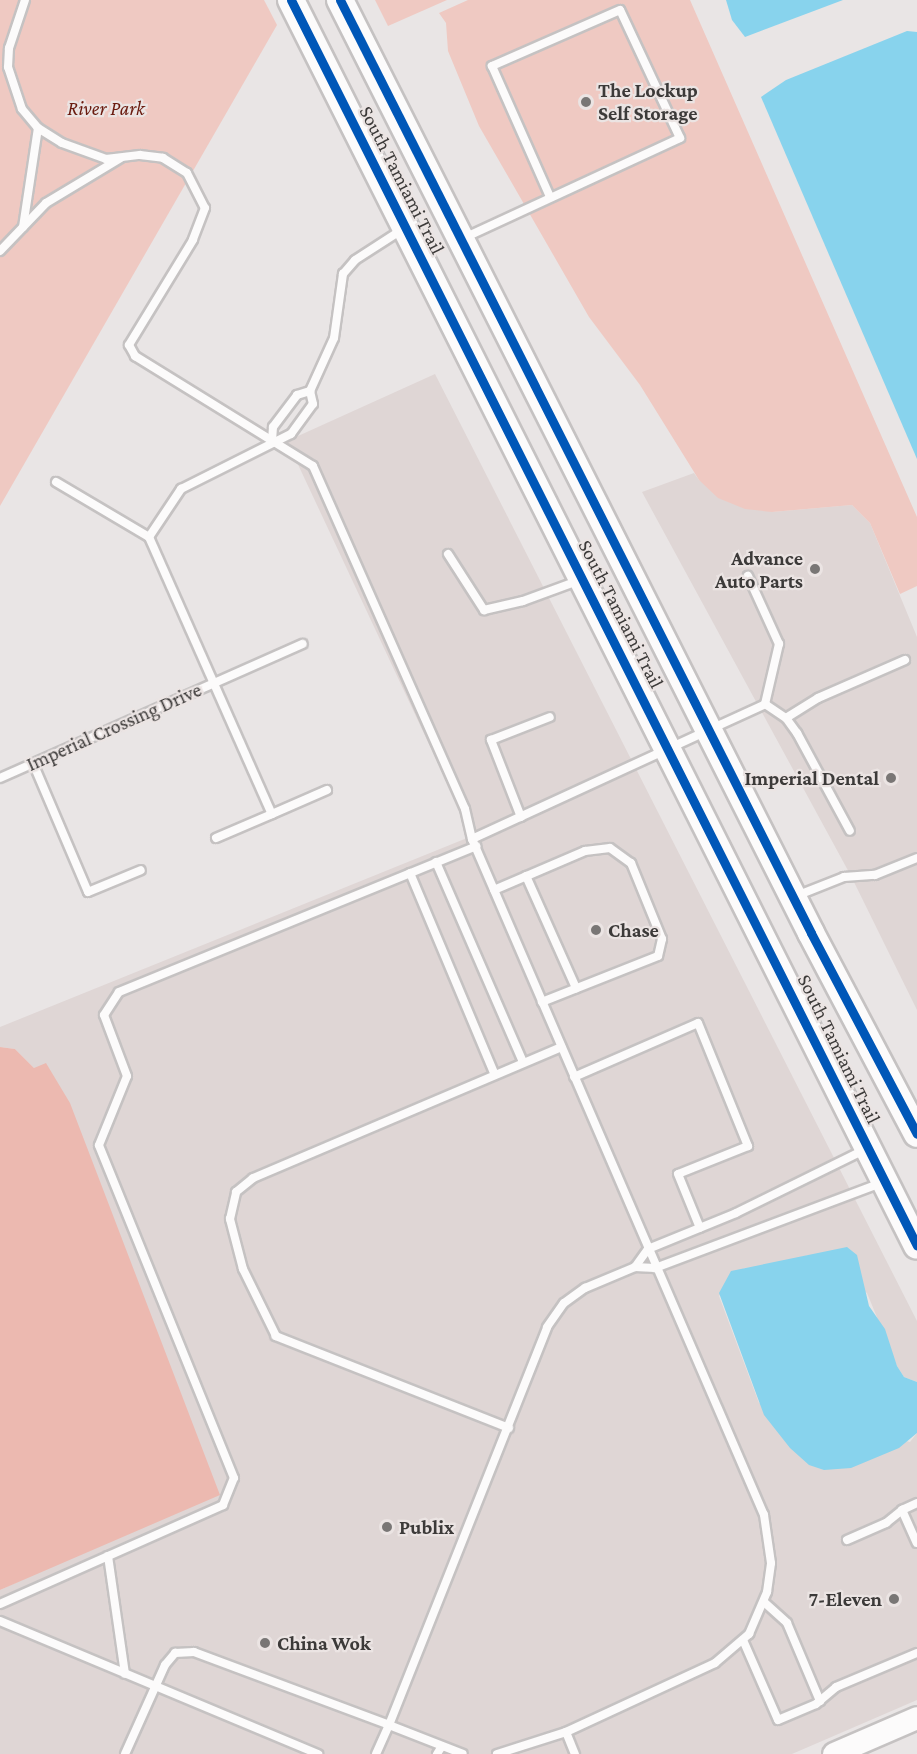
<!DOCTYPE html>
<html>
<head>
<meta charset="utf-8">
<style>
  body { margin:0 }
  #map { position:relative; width:917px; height:1754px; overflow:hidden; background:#e9e5e5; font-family:"Crimson Pro",serif }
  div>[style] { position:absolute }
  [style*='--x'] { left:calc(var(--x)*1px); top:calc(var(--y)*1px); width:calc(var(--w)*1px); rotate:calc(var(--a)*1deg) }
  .built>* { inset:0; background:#dfd6d5 }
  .green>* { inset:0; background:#efc9c2 }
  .forest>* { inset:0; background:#ecb9b0 }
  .water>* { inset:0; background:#88d3ed }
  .roads { filter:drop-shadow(2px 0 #c5c2c2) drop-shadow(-2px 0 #c5c2c2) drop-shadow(0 2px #c5c2c2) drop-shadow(0 -2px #c5c2c2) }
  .lane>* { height:8px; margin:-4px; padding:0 4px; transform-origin:4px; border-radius:4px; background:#fcfbfb }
  .secondary>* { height:22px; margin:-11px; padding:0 11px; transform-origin:11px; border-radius:11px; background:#fcfbfb }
  .primary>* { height:26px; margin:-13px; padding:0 13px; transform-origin:13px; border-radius:13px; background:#fcfbfb }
  .cycleway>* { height:9px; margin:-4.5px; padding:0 4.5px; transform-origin:4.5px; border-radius:4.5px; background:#0057b8 }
  .dots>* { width:16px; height:16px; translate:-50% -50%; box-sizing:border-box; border:3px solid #ebe4e3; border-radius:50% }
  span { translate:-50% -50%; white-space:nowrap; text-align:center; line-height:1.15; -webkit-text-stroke:4.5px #ebe4e3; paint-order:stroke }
  .poi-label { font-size:20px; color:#3c3a39; font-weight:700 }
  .left { translate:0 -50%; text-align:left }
  .right { translate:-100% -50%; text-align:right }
  .park-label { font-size:20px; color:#6a1b0f; font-style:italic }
  .street-label { font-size:20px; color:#3c3a39 }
</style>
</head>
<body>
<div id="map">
  <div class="built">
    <i style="clip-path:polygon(435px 374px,917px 1321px,917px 1382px,904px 1377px,897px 1366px,867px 1293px,809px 1255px,771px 1266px,744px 1268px,719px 1296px,759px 1403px,910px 1442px,917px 1433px,917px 1700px,792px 1754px,0 1754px,0 1590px,100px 1544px,34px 1068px,15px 1049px,0 1047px,0 1027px,472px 836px,287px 441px)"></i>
    <i style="clip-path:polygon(694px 473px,699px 480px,772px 512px,852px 505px,870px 523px,917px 637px,917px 1010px,851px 876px,642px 492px)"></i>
  </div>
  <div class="green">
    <i style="clip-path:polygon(0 0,264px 0,277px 25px,0 506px)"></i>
    <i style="clip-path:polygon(375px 0,447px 0,388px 26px)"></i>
    <i style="clip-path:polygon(468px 0,690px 0,917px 517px,917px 586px,900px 594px,870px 523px,852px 505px,772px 512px,745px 509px,718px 498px,699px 480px,640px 385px,589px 317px,479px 126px,448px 51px,446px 23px,439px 13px)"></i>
  </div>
  <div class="forest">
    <i style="clip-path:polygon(0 1047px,15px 1049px,34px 1068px,46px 1063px,70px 1103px,220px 1495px,0 1590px)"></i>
  </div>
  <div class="water">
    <i style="clip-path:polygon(726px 0,843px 0,745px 37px,732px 20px)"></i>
    <i style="clip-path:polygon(907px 31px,917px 32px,917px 459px,761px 97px,786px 80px)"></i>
    <i style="clip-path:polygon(847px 1247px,857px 1255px,869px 1306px,885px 1329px,897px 1366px,904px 1377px,917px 1382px,917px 1433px,899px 1448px,851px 1468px,824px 1470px,809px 1465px,790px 1448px,764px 1415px,719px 1293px,731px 1271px)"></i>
  </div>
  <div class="roads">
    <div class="lane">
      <i style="--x:25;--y:0;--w:51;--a:108.4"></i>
      <i style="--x:9;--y:48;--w:19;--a:93"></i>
      <i style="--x:8;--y:67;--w:44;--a:71.6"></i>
      <i style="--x:22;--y:109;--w:25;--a:50"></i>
      <i style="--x:38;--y:128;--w:28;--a:32"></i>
      <i style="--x:62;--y:143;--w:47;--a:20"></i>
      <i style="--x:106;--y:159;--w:34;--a:-7"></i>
      <i style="--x:140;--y:155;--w:23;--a:7"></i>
      <i style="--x:163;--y:158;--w:28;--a:32"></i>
      <i style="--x:187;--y:173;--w:39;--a:63"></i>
      <i style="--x:205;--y:208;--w:34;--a:111"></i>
      <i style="--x:193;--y:240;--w:123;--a:121.4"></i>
      <i style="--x:129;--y:345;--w:13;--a:61"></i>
      <i style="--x:135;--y:356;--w:209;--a:31.7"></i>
      <i style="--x:313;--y:466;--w:375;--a:66.1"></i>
      <i style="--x:465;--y:809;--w:31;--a:77"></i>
      <i style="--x:23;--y:227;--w:100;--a:-81.4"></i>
      <i style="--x:464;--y:238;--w:238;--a:-24.8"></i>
      <i style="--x:680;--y:138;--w:141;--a:-115.1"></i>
      <i style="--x:620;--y:10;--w:140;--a:156.4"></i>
      <i style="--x:492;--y:66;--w:143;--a:66.1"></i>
      <i style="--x:0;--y:251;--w:66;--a:-46.2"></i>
      <i style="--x:46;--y:203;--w:87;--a:-31"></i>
      <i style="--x:272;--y:441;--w:14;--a:-86"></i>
      <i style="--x:273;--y:427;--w:40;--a:-53"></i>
      <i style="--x:297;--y:395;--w:14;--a:-17"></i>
      <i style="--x:56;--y:482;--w:108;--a:30.6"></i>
      <i style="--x:149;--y:537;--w:58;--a:-56.3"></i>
      <i style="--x:181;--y:489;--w:123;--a:-26.6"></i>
      <i style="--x:291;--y:434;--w:37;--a:-54"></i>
      <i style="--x:313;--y:404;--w:13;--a:-103"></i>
      <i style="--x:310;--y:391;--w:58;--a:-65.6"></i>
      <i style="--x:334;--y:338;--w:65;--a:-82"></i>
      <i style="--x:343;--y:274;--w:18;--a:-49"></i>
      <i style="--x:355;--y:260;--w:57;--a:-32.9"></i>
      <i style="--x:149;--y:537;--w:303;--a:66.1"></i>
      <i style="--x:272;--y:814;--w:60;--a:-23.6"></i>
      <i style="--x:448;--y:554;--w:67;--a:57.3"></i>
      <i style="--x:484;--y:610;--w:40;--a:-13"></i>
      <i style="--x:523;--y:601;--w:61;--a:-20.2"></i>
      <i style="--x:765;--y:704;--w:25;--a:34"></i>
      <i style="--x:786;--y:718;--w:19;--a:54"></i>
      <i style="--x:797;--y:733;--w:111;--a:61.6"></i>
      <i style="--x:786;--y:718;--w:38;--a:-32"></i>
      <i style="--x:818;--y:698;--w:95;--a:-23.6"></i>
      <i style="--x:33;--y:763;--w:140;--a:66.9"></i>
      <i style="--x:88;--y:892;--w:57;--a:-22.5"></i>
      <i style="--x:0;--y:778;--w:331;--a:-23.9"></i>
      <i style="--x:521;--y:817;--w:83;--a:-111.3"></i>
      <i style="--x:491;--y:740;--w:63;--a:-21.3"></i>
      <i style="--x:216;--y:838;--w:61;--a:-23.2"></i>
      <i style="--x:436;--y:862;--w:218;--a:66.5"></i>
      <i style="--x:410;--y:873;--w:219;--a:67.2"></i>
      <i style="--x:526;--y:876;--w:123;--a:65.9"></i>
      <i style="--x:494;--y:890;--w:99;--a:-23.2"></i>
      <i style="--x:585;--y:851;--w:25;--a:-7"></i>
      <i style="--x:610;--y:848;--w:26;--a:36"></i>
      <i style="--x:631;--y:863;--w:82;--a:67.8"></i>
      <i style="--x:662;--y:939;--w:17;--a:103"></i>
      <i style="--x:658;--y:956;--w:125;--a:158.4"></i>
      <i style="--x:796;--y:896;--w:52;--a:-21.6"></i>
      <i style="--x:844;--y:877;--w:31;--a:-4"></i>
      <i style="--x:875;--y:875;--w:45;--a:-22"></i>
      <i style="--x:574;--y:1077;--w:135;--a:-23.5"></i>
      <i style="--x:698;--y:1023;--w:133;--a:67.9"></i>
      <i style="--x:748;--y:1146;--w:75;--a:158.2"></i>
      <i style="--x:678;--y:1174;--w:58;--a:67.8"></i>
      <i style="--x:635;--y:1267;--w:22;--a:-54"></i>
      <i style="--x:648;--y:1249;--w:95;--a:-22.2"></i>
      <i style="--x:736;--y:1213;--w:143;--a:-26.2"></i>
      <i style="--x:509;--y:1428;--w:251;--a:-158.5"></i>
      <i style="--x:276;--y:1336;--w:75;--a:-116.2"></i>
      <i style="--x:243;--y:1269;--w:52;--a:-104.6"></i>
      <i style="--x:230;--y:1219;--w:28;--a:-77"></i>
      <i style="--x:236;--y:1192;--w:22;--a:-39"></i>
      <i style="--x:253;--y:1178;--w:335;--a:-23"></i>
      <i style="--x:902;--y:1510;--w:17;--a:-25"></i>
      <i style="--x:847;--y:1540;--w:43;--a:-23.6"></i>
      <i style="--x:886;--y:1523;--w:21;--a:-39"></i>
      <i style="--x:902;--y:1510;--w:36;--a:66"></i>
      <i style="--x:108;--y:1556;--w:119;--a:81.8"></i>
      <i style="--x:764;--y:1602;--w:31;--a:42"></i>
      <i style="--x:787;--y:1623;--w:85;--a:67.1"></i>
      <i style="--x:0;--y:1604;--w:244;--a:-23.9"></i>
      <i style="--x:223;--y:1505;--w:29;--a:-68"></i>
      <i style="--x:234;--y:1478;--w:359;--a:-112.1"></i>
      <i style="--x:99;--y:1145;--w:74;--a:-67.9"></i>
      <i style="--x:127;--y:1076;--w:65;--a:-110.7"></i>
      <i style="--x:104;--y:1015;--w:27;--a:-57"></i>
      <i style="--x:119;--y:992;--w:386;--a:-22.2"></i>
      <i style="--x:0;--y:1621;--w:345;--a:22.7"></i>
      <i style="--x:743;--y:1640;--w:87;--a:66.4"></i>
      <i style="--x:778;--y:1720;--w:41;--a:-22.8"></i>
      <i style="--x:816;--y:1704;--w:26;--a:-40"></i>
      <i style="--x:836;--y:1687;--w:88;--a:-22.8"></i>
      <i style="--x:566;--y:1732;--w:24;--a:68"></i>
      <i style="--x:125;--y:1754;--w:98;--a:-65.8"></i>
      <i style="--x:165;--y:1665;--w:16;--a:-50"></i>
      <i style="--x:175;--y:1653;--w:19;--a:-3"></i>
      <i style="--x:194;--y:1652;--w:208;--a:20.5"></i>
      <i style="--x:389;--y:1725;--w:428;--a:-68.3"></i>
      <i style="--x:547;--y:1327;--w:29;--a:-55"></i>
      <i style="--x:564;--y:1303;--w:26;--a:-36"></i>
      <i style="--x:585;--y:1288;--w:54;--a:-22.8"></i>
      <i style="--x:635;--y:1267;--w:20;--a:3"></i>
      <i style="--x:655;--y:1268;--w:241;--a:-20.6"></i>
      <i style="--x:376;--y:1754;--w:32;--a:-66"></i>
      <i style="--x:389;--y:1725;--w:79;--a:21.4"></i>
      <i style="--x:437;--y:1754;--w:9;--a:-58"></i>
      <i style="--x:497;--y:1754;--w:72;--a:-17.7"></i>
      <i style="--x:566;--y:1732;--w:164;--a:-24.8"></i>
      <i style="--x:715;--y:1663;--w:45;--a:-40.5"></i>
      <i style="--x:749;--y:1634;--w:46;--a:-66.8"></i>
      <i style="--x:767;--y:1592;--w:29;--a:-82"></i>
      <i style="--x:771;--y:1563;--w:49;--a:-98.3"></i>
      <i style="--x:764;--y:1515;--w:736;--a:-113.36"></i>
      <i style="--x:472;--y:839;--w:323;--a:-24.7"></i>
      <i style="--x:765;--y:704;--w:62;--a:-76.9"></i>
      <i style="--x:779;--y:644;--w:75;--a:-114.5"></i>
    </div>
    <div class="secondary">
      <i style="--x:834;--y:1754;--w:90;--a:-23.4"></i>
    </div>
    <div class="primary">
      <i style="--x:291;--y:0;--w:1394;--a:63.32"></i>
      <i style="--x:340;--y:0;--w:1045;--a:63.21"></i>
      <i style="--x:811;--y:933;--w:227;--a:62.2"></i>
    </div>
  </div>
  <div class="cycleway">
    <i style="--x:291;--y:0;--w:1394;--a:63.32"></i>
    <i style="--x:340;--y:0;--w:1045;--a:63.21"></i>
    <i style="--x:811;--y:933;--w:227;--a:62.2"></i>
  </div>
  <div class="dots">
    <i style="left:586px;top:102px;background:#797675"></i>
    <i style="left:815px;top:569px;background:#797675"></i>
    <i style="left:891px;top:778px;background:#797675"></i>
    <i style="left:596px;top:930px;background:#797675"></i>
    <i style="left:387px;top:1527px;background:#797675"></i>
    <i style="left:894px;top:1599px;background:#797675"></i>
    <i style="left:265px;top:1643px;background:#797675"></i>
  </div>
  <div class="poi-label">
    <span class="left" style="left:598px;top:102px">The Lockup<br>Self Storage</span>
    <span class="right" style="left:803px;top:570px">Advance<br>Auto Parts</span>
    <span class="right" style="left:879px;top:778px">Imperial Dental</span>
    <span class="left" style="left:608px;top:930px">Chase</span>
    <span class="left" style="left:399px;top:1527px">Publix</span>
    <span class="right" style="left:882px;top:1599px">7-Eleven</span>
    <span class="left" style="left:277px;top:1643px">China Wok</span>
  </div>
  <div class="park-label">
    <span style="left:106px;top:108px">River Park</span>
  </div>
  <div class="street-label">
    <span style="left:402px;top:180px;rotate:63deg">South Tamiami Trail</span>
    <span style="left:621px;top:614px;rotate:63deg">South Tamiami Trail</span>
    <span style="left:114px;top:727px;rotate:-24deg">Imperial Crossing Drive</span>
    <span style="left:839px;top:1049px;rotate:64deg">South Tamiami Trail</span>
  </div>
</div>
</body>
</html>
